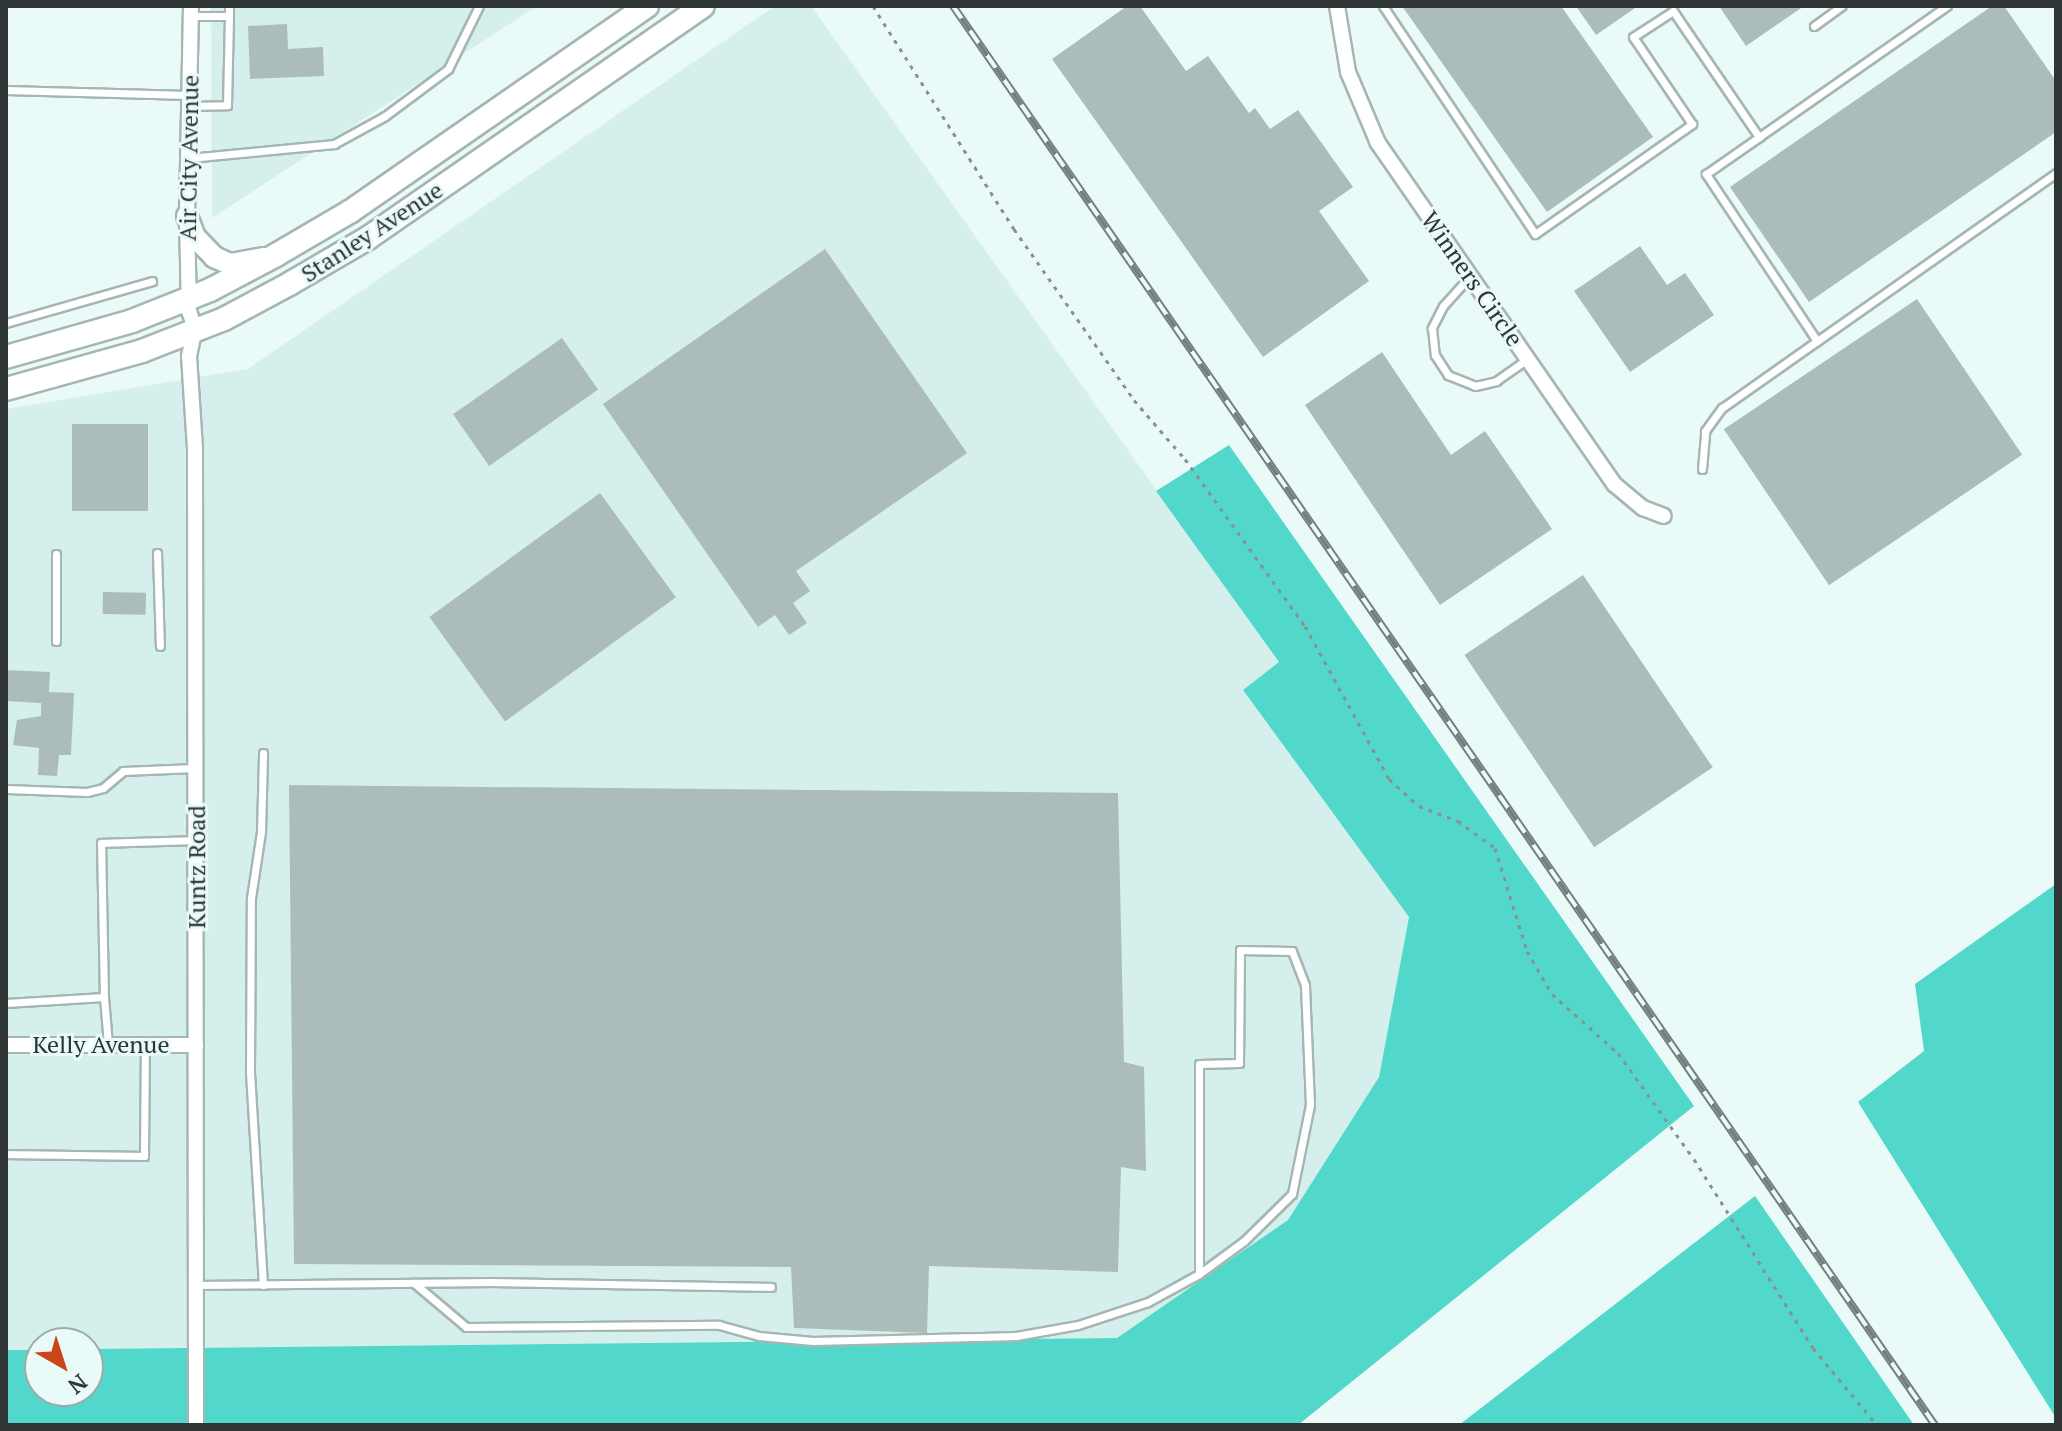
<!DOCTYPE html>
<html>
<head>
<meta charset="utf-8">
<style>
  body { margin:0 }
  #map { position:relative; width:2062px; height:1431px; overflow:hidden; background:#e9faf8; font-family:"PT Serif",serif }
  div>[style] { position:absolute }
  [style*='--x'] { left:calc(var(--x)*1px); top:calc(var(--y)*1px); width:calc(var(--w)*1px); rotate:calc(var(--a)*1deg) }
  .built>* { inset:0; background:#d5f0ec }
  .forest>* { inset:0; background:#51d8cb }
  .building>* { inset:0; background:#acbcba; transform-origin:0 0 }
  .path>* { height:3px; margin-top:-1.5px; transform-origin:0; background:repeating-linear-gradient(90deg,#879291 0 4px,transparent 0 10px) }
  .roads { filter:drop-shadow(2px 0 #a5b6b3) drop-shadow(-2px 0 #a5b6b3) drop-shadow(0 2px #a5b6b3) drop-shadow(0 -2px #a5b6b3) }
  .service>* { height:7px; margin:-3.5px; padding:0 3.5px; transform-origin:3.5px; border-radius:3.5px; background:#fff }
  .minor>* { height:14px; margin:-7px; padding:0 7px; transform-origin:7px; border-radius:7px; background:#fff }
  .secondary>* { height:20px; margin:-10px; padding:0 10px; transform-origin:10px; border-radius:10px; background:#fff }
  .primary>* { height:22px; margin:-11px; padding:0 11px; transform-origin:11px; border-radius:11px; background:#fff }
  .rail>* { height:8px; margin-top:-4px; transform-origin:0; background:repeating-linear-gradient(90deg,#e9faf8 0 15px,#75807e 0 30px); box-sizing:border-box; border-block:2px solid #75807e }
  span { translate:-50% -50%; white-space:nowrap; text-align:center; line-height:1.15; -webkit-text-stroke:6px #e9faf8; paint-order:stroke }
  .street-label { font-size:24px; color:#2e3534 }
  .frame { position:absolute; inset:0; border:8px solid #2e3534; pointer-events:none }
  .north { position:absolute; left:24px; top:1327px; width:80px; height:80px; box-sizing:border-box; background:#e9faf8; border:2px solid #9eabaa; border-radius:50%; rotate:141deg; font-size:22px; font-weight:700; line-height:32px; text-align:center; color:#2e3534 }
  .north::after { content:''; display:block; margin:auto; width:28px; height:36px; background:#cc441a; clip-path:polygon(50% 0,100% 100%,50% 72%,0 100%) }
</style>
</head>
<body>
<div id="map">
  <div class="built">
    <i style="clip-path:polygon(211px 6px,537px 6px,212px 218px)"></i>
    <i style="clip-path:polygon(775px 6px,811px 6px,1279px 662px,1243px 690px,1409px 917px,1379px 1077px,1288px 1220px,1117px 1338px,88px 1349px,88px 1343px,40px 1343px,40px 1350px,6px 1350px,6px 409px,248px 369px)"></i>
  </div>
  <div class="forest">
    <i style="clip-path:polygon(1229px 445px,1694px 1106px,1298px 1425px,6px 1425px,6px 1350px,40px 1350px,40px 1391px,88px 1391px,88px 1349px,1117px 1338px,1288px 1220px,1379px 1077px,1409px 917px,1243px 690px,1279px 662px,1156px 491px)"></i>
    <i style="clip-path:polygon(2056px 884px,2056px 1418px,1858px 1102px,1924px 1051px,1915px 984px)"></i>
    <i style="clip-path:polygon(1755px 1196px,1914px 1425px,1459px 1425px)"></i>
  </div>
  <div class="building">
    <i style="clip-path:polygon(1127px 6px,1140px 6px,1186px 71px,1208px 56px,1249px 113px,1255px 108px,1270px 129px,1298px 110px,1353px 187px,1319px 211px,1369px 281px,1263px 357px,1052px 59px)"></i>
    <i style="clip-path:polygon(1402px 6px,1561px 6px,1653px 137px,1547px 212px)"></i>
    <i style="clip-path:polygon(1576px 6px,1638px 6px,1596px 35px)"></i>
    <i style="clip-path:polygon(1719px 6px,1804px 6px,1746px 46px)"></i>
    <i style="clip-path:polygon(1992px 6px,2004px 6px,2056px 81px,2056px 132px,1809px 302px,1730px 187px)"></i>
    <i style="clip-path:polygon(287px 24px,288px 49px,323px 47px,324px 76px,250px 79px,248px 26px)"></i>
    <i style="clip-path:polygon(1640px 246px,1667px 285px,1685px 273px,1714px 315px,1630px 372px,1574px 291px)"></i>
    <i style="clip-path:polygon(825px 249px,967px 453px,796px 571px,810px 591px,793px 603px,807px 623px,789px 635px,775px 615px,758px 627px,603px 404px)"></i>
    <i style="left:1917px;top:299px;width:188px;height:233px;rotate:56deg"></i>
    <i style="left:562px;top:338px;width:63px;height:133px;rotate:55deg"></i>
    <i style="clip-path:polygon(1382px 352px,1451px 455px,1485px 431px,1552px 529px,1440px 605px,1305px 405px)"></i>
    <i style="left:72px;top:424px;width:76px;height:87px"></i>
    <i style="left:600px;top:493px;width:129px;height:211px;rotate:54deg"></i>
    <i style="left:1583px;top:575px;width:232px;height:143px;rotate:56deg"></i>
    <i style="left:103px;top:592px;width:43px;height:22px;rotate:1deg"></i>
    <i style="clip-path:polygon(6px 670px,50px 672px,49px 692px,74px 693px,71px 755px,59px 755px,57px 776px,38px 775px,39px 748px,13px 745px,17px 720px,41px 716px,41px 703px,6px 701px)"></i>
    <i style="clip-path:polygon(289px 785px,1118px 793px,1124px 1062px,1144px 1067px,1146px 1171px,1121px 1167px,1118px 1272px,929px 1266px,927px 1333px,794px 1328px,791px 1267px,294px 1264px)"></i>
  </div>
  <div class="path">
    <i style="--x:873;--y:6;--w:264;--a:57.7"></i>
    <i style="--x:1014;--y:229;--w:209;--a:54.9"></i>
    <i style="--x:1134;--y:400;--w:78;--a:49.2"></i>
    <i style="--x:1185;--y:459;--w:206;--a:54.3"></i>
    <i style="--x:1305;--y:626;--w:175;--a:61.2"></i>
    <i style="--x:1389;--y:779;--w:40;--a:42"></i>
    <i style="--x:1419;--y:806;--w:42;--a:21"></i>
    <i style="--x:1458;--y:821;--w:46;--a:36.1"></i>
    <i style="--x:1495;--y:848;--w:108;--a:72.7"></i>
    <i style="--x:1527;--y:951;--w:50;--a:59.8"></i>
    <i style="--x:1552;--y:994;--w:89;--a:41.8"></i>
    <i style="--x:1618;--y:1053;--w:130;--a:54.4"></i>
    <i style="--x:1694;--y:1159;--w:223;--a:57.8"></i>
    <i style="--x:1813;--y:1348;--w:100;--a:50.3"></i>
  </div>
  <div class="roads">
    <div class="service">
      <i style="--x:1383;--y:6;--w:274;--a:56.3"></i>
      <i style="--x:1535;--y:234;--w:192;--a:-35"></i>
      <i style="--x:1692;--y:124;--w:105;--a:-124.1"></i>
      <i style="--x:1633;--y:37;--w:48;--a:-33"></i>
      <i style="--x:1673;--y:11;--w:153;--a:55.7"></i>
      <i style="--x:1759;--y:137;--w:229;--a:-34.9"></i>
      <i style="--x:191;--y:16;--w:38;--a:0"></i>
      <i style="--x:229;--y:16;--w:10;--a:-90"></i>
      <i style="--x:1814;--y:26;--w:34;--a:-36"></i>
      <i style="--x:6;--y:90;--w:183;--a:1.6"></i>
      <i style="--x:188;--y:106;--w:39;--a:-1"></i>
      <i style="--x:227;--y:105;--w:89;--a:-88.7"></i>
      <i style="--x:189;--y:158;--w:146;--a:-5.5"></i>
      <i style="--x:334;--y:144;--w:58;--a:-28.8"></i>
      <i style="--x:385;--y:116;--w:79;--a:-36.7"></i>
      <i style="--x:448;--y:69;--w:70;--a:-63.8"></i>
      <i style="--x:1470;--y:276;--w:40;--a:132"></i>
      <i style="--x:1443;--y:306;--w:25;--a:117"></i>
      <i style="--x:1432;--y:328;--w:27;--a:84"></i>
      <i style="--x:1435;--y:355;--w:24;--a:57"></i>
      <i style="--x:1448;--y:375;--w:29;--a:22"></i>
      <i style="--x:1475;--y:386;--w:22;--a:-13"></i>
      <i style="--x:1496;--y:381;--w:38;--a:-35"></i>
      <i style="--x:6;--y:323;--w:152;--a:-16"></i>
      <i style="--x:1817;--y:341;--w:292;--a:-35.1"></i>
      <i style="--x:1702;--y:469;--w:38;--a:-85"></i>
      <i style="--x:1705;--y:431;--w:29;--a:-54"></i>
      <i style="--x:1722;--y:408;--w:116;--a:-35.2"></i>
      <i style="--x:1817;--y:341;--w:201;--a:-123.6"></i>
      <i style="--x:1706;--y:174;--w:65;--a:-34.9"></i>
      <i style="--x:157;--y:553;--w:93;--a:88.2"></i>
      <i style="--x:56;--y:641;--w:87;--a:-90"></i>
      <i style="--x:6;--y:789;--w:81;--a:2.1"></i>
      <i style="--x:87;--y:792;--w:16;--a:-14"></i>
      <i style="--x:103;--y:788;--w:26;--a:-40"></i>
      <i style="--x:123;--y:771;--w:72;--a:-2.4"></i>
      <i style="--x:104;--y:997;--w:154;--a:-91.1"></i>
      <i style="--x:101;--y:843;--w:94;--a:-1.8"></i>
      <i style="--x:6;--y:1003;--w:98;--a:-3.5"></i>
      <i style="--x:104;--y:997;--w:48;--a:85.2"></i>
      <i style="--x:6;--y:1154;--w:138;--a:0.8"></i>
      <i style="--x:144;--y:1156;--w:111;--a:-89.5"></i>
      <i style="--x:414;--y:1283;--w:68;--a:40.2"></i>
      <i style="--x:466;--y:1327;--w:253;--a:-0.5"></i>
      <i style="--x:719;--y:1325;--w:41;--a:15.4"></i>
      <i style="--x:759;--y:1336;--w:54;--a:5.3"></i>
      <i style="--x:813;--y:1341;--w:203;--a:-1.4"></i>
      <i style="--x:1016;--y:1336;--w:63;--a:-10.1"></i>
      <i style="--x:1078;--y:1325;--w:74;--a:-18.2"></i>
      <i style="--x:1148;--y:1302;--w:58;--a:-28.8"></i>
      <i style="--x:1199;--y:1274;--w:56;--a:-36.3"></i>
      <i style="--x:1244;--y:1241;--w:67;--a:-44.4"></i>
      <i style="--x:1292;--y:1194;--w:91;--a:-78.6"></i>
      <i style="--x:1310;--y:1105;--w:120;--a:-92.4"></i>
      <i style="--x:1305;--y:985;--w:36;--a:-111"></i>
      <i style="--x:1292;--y:951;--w:52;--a:-178.9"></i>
      <i style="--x:1240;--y:950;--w:113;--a:90.5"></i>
      <i style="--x:1239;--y:1063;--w:40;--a:178.6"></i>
      <i style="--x:1199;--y:1064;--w:210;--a:90"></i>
      <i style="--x:197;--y:1285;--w:297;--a:-0.6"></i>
      <i style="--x:494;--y:1282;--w:277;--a:1"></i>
      <i style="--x:263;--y:1285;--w:215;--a:-93.5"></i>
      <i style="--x:250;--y:1070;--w:172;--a:-89.7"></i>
      <i style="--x:251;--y:898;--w:67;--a:-81.4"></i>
      <i style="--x:261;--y:832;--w:79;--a:-88.5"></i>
    </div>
    <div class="minor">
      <i style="--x:191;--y:6;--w:210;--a:91.1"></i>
      <i style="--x:187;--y:216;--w:95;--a:88.8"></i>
      <i style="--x:189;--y:311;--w:18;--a:71"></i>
      <i style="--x:195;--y:328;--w:29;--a:102"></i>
      <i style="--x:189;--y:356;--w:92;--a:86.3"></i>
      <i style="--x:195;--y:448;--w:977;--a:89.94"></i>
      <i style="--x:1337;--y:6;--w:67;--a:80.5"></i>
      <i style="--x:1348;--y:72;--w:77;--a:67.1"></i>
      <i style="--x:1378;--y:143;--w:415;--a:55.3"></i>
      <i style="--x:1614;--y:484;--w:38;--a:40"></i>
      <i style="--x:1643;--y:508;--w:22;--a:21"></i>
      <i style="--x:6;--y:1045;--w:190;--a:0"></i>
    </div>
    <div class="secondary">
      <i style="--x:187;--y:216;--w:22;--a:69"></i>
      <i style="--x:195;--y:237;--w:28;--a:46"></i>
      <i style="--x:214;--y:257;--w:17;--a:24"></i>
      <i style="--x:230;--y:264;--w:35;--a:-10"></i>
    </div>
    <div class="primary">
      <i style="--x:6;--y:357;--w:131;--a:-15.9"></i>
      <i style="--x:132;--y:321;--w:84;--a:-21.7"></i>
      <i style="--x:210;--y:290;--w:75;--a:-27.9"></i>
      <i style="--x:276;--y:255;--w:87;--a:-30.4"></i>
      <i style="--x:351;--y:211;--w:360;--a:-34.7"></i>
      <i style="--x:6;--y:389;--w:141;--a:-15.6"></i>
      <i style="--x:142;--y:351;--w:88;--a:-21.3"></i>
      <i style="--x:224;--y:319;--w:76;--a:-28.2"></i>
      <i style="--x:291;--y:283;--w:89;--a:-30.3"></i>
      <i style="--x:368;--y:238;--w:407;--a:-34.7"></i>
    </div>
  </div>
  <div class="rail">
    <i style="--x:953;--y:6;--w:1726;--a:55.32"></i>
  </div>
  <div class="street-label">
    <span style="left:189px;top:158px;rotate:-89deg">Air City Avenue</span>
    <span style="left:372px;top:232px;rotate:-33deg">Stanley Avenue</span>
    <span style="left:1472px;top:279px;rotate:55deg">Winners Circle</span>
    <span style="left:197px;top:867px;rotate:-90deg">Kuntz Road</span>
    <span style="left:101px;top:1045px">Kelly Avenue</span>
  </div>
  <div class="frame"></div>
  <div class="north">N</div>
</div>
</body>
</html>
